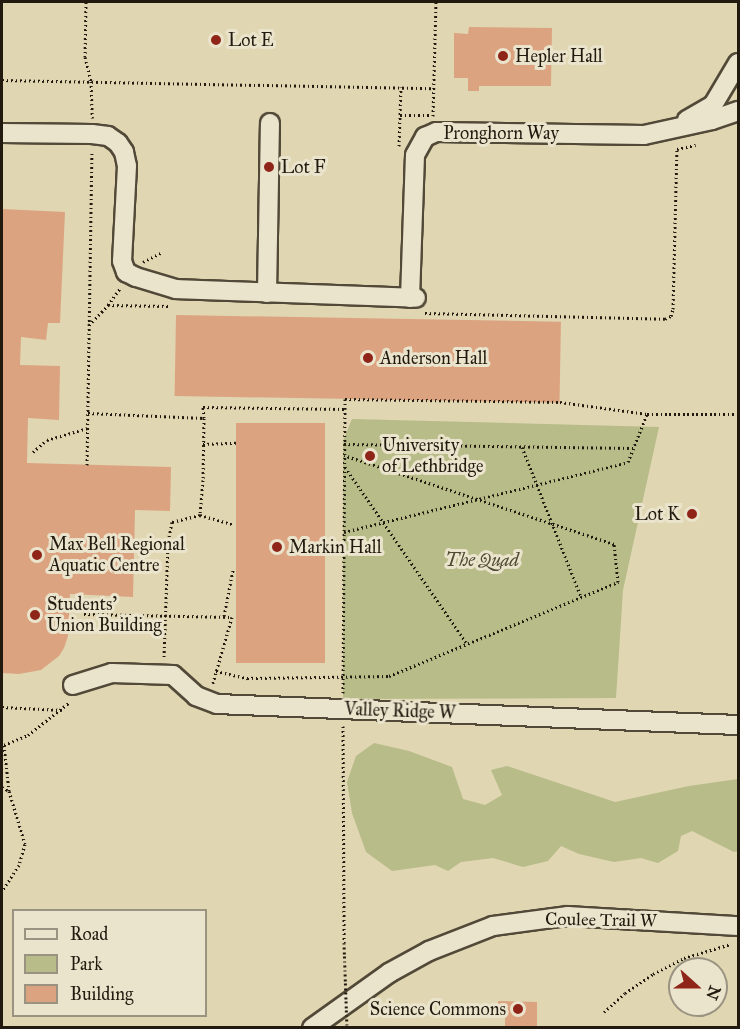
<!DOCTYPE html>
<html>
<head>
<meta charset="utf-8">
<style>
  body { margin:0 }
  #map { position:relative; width:740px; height:1029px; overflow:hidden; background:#e0d6b2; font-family:"IM FELL Great Primer",serif }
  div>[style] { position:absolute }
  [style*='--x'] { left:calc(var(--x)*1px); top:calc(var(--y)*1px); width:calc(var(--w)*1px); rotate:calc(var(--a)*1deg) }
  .green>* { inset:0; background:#b7bc89 }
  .building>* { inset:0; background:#dca381; transform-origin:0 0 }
  .path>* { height:3px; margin-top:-1.5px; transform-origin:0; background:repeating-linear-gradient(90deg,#231a0f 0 1.5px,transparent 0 4.5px) }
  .roads { filter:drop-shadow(2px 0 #524938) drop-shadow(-2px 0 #524938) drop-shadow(0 2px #524938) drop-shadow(0 -2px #524938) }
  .minor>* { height:18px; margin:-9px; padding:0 9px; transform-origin:9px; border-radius:9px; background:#ebe4cd }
  .path-bridge>* { height:3px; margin-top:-1.5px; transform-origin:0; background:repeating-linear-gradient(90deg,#231a0f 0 1.5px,transparent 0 4.5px) }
  .dots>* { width:16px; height:16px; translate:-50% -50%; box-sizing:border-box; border:3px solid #ebe4cd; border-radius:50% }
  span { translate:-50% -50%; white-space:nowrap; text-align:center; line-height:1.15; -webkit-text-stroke:6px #ebe4cd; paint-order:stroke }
  .poi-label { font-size:18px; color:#231a0f }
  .left { translate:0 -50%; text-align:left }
  .right { translate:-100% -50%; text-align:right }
  .street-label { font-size:18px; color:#231a0f }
  .park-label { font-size:18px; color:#4f4b34; font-style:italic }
  .frame { position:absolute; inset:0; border:3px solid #231a0f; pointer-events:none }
  .legend { position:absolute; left:12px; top:909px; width:195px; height:108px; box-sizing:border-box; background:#ebe4cd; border:2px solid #9b9381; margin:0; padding:8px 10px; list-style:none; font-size:18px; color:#231a0f }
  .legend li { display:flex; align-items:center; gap:12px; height:30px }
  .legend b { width:30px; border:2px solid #9b9381 }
  .north { position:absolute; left:668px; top:957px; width:60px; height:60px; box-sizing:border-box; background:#ebe4cd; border:2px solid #9b9381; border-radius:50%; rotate:111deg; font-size:16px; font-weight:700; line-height:24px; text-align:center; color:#231a0f }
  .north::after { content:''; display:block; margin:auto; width:21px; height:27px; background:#8f2418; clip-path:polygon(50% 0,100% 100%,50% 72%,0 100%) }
</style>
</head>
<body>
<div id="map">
  <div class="green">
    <i style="clip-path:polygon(352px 419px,659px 427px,623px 590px,616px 698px,343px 699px,343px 441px)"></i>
    <i style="clip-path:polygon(374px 743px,409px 751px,452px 767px,463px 799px,485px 805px,502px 795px,491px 770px,507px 766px,615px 802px,689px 786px,738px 779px,738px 851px,734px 852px,692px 831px,681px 836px,678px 851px,658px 863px,641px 858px,614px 862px,579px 854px,561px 846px,548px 861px,523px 867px,493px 858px,461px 862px,448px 871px,435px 865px,392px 871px,366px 852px,352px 813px,347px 782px,356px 756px)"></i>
  </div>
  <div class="building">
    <i style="clip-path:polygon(469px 27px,552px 28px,551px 86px,479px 86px,479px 91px,468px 91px,468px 78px,454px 78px,454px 33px,468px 34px)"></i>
    <i style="clip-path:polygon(2px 209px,65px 212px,60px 323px,48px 323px,46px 340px,21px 337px,20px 365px,60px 366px,59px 420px,28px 418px,27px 463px,171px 467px,170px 511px,135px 510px,133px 597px,70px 594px,68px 636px,64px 648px,59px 656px,41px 670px,19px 674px,2px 673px)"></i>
    <i style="left:176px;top:315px;width:385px;height:81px;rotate:1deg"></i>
    <i style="left:236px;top:423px;width:89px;height:240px"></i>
    <i style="clip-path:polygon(498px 1001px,537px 1002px,537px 1028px,505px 1028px,505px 1017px,498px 1016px)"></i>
  </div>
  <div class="path">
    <i style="--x:86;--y:2;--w:55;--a:91"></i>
    <i style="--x:85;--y:57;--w:25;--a:76"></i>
    <i style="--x:91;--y:81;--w:37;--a:88"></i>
    <i style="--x:2;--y:80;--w:431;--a:1.1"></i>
    <i style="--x:400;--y:115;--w:29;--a:0"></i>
    <i style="--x:433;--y:116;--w:114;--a:-88.5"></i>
    <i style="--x:399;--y:146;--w:59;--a:-88.1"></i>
    <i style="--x:143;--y:262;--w:22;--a:-27"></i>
    <i style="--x:108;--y:305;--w:22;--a:-54"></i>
    <i style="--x:425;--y:313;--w:240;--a:1.4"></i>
    <i style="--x:665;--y:319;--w:7;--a:-27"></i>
    <i style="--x:671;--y:316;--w:7;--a:-74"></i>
    <i style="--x:673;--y:309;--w:160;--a:-88.6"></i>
    <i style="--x:677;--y:149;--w:19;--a:-12"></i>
    <i style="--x:89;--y:325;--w:28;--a:-46"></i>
    <i style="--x:108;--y:305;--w:61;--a:0.9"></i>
    <i style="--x:88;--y:413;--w:116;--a:2.5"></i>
    <i style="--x:204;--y:418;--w:62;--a:90.9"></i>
    <i style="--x:203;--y:480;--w:35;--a:95"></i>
    <i style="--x:200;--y:515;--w:29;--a:166"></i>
    <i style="--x:172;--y:522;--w:21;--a:101"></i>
    <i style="--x:168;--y:543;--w:115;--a:92"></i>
    <i style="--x:204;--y:418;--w:11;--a:-95"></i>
    <i style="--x:203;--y:407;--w:142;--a:0.8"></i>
    <i style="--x:345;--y:409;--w:10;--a:-90"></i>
    <i style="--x:345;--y:399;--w:215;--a:0.8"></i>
    <i style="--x:560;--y:402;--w:88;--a:7.9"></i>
    <i style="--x:647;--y:414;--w:91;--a:0"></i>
    <i style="--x:203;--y:444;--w:33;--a:-2"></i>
    <i style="--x:344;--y:444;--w:289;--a:0.8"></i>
    <i style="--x:522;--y:447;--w:161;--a:68.5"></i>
    <i style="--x:33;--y:452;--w:18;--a:-41"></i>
    <i style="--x:47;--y:440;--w:43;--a:-16.3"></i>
    <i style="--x:87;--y:465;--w:314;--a:-89.1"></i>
    <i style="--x:345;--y:467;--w:215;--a:55.4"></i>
    <i style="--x:200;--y:515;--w:35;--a:16"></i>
    <i style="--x:344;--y:532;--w:292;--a:-13.8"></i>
    <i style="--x:628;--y:462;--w:52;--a:-68.4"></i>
    <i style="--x:84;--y:614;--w:148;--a:1.2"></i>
    <i style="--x:232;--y:617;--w:69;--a:106.1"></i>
    <i style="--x:224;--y:616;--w:47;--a:-78.9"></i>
    <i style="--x:216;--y:671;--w:32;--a:13"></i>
    <i style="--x:247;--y:678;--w:142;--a:-0.8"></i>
    <i style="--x:389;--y:676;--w:248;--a:-22.3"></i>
    <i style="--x:618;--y:582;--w:38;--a:-96"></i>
    <i style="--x:614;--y:544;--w:284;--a:-161.8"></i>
    <i style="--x:343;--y:693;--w:284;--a:-89.6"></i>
    <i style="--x:2;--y:707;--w:60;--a:2.9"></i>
    <i style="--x:343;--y:726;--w:217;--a:89.7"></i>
    <i style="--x:4;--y:745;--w:26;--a:-23"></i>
    <i style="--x:28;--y:735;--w:53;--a:-38.2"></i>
    <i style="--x:2;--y:746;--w:2;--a:-27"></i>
    <i style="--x:4;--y:745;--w:46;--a:83.8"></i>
    <i style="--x:2;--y:787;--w:8;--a:30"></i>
    <i style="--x:9;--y:791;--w:55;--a:73.2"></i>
    <i style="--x:25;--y:844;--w:22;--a:106"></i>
    <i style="--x:19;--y:865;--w:31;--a:123"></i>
    <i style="--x:604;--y:1012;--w:28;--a:-42"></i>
    <i style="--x:625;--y:993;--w:34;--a:-34"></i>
    <i style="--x:653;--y:974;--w:35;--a:-27"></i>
    <i style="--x:684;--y:958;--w:49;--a:-16.6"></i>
  </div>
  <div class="roads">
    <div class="minor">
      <i style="--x:687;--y:120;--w:30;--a:-30"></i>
      <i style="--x:713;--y:105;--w:49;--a:-59.2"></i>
      <i style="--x:2;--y:133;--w:90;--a:0.6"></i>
      <i style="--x:92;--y:134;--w:16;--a:7"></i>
      <i style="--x:108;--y:136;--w:12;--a:35"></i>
      <i style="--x:118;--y:143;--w:11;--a:56"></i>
      <i style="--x:124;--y:152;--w:14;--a:78"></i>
      <i style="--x:127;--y:166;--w:95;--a:93"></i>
      <i style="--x:122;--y:261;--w:12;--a:70"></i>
      <i style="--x:126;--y:272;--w:11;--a:27"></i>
      <i style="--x:136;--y:277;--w:42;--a:16.7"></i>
      <i style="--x:176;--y:289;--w:240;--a:2.1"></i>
      <i style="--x:267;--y:293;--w:170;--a:-89"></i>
      <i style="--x:410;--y:298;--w:143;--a:-88"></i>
      <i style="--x:415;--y:155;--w:21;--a:-61"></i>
      <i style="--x:425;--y:137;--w:12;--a:-24"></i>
      <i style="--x:436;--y:132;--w:208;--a:0.8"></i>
      <i style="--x:644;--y:135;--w:70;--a:-12.4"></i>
      <i style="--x:712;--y:120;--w:28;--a:-19"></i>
      <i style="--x:73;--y:685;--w:41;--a:-17.1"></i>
      <i style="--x:112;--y:673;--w:61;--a:1.9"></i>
      <i style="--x:173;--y:675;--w:31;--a:42"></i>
      <i style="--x:196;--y:696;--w:22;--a:21"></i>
      <i style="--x:217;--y:704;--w:521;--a:2.31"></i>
      <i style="--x:312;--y:1028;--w:95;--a:-35.5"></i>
      <i style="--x:389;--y:973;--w:46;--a:-28.8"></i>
      <i style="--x:429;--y:951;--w:69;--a:-21.3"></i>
      <i style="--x:493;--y:926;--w:76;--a:-7.6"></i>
      <i style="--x:568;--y:916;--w:170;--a:3.4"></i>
    </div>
  </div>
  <div class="path-bridge">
    <i style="--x:344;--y:943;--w:85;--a:88"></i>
  </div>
  <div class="dots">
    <i style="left:216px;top:40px;background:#8f2418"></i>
    <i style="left:503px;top:56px;background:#8f2418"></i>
    <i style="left:269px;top:167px;background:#8f2418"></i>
    <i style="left:368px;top:358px;background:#8f2418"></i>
    <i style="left:370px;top:456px;background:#8f2418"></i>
    <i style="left:692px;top:514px;background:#8f2418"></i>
    <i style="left:277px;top:547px;background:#8f2418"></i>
    <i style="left:37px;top:555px;background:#8f2418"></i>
    <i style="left:35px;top:615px;background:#8f2418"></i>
    <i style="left:518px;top:1009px;background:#8f2418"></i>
  </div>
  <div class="poi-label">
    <span class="left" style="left:228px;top:40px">Lot E</span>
    <span class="left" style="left:515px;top:56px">Hepler Hall</span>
    <span class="left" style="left:281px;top:167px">Lot F</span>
    <span class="left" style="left:380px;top:358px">Anderson Hall</span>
    <span class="left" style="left:382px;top:456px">University<br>of Lethbridge</span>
    <span class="right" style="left:680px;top:514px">Lot K</span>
    <span class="left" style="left:49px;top:555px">Max Bell Regional<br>Aquatic Centre</span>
    <span class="left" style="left:289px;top:547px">Markin Hall</span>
    <span class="left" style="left:47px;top:615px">Students'<br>Union Building</span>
    <span class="right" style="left:506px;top:1009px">Science Commons</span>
  </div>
  <div class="street-label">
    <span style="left:501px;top:133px">Pronghorn Way</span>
    <span style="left:400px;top:711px;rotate:2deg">Valley Ridge W</span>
    <span style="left:601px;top:920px;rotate:1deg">Coulee Trail W</span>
  </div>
  <div class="park-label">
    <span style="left:482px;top:560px">The Quad</span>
  </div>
  <div class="frame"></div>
  <ul class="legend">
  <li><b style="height:8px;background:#ebe4cd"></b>Road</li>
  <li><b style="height:16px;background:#b7bc89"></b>Park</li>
  <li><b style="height:16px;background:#dca381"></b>Building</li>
  </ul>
  <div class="north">N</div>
</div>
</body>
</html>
